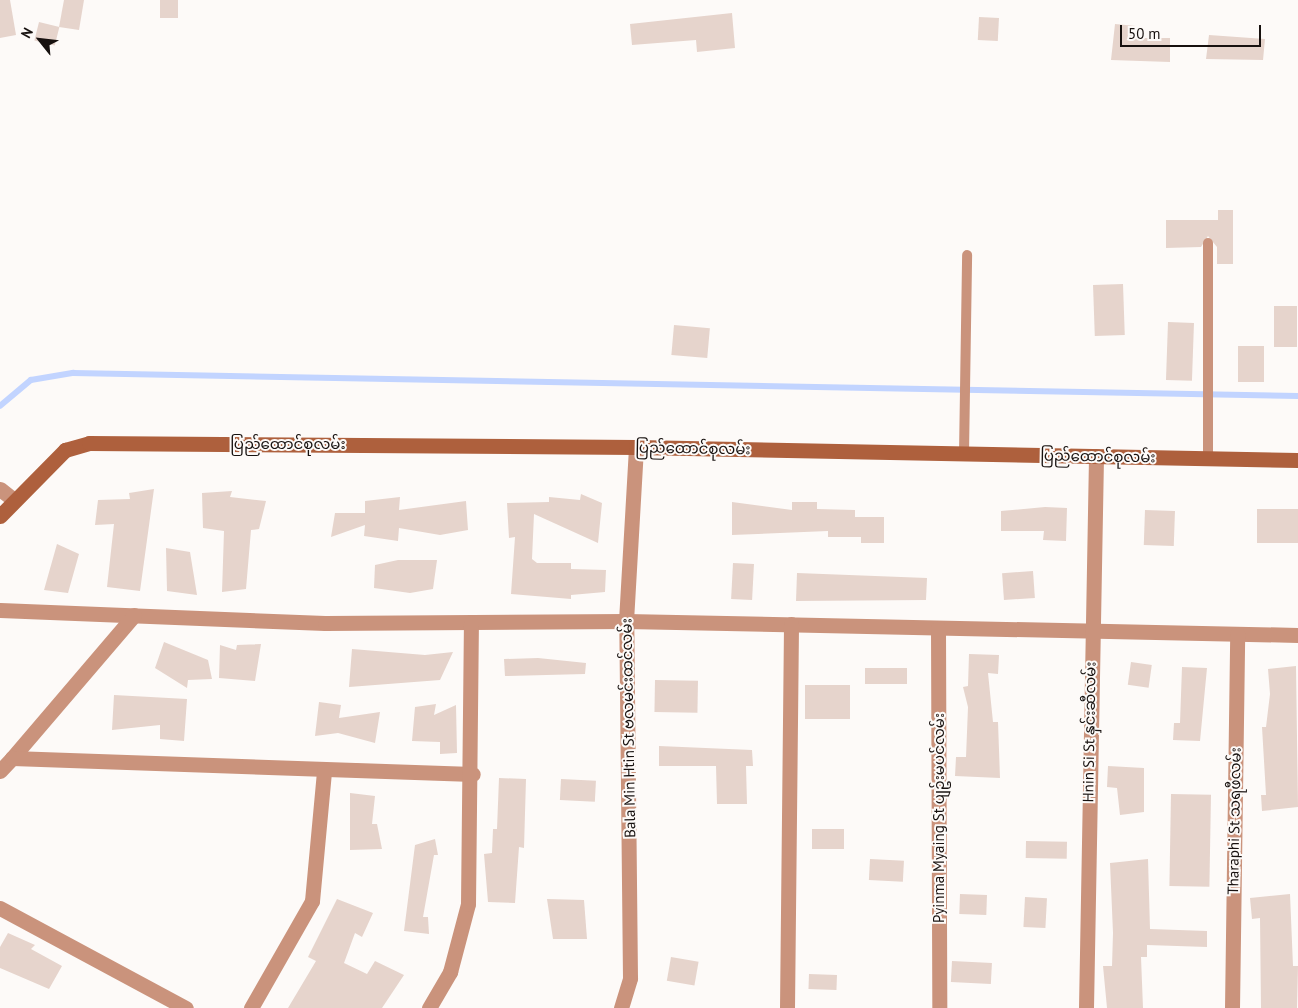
<!DOCTYPE html>
<html>
<head>
<meta charset="utf-8">
<style>
  body { margin:0 }
  #map { position:relative; width:1298px; height:1008px; overflow:hidden; background:#fdfaf8; font-family:"PT Sans","Noto Sans Myanmar",sans-serif }
  div>[style] { position:absolute }
  [style*='--x'] { left:calc(var(--x)*1px); top:calc(var(--y)*1px); width:calc(var(--w)*1px); rotate:calc(var(--a)*1deg) }
  .stream>* { height:5.5px; margin:-2.75px; padding:0 2.75px; transform-origin:2.75px; border-radius:2.75px; background:#c2d4ff }
  .building>* { inset:0; background:#e6d4cc; transform-origin:0 0 }
  .lane>* { height:10px; margin:-5px; padding:0 5px; transform-origin:5px; border-radius:5px; background:#ca937c }
  .street>* { height:15px; margin:-7.5px; padding:0 7.5px; transform-origin:7.5px; border-radius:7.5px; background:#ca937c }
  .secondary>* { height:15px; margin:-7.5px; padding:0 7.5px; transform-origin:7.5px; border-radius:7.5px; background:#ae603d }
  span { translate:-50% -50%; white-space:nowrap; text-align:center; line-height:1.15; -webkit-text-stroke:4px #fdfaf8; paint-order:stroke }
  .street-label { font-size:15px; color:#17110f }
  .north { position:absolute; left:15px; top:15px; width:50px; height:50px; -webkit-text-stroke:4px #fdfaf8; paint-order:stroke; rotate:299deg; font-size:14px; font-weight:700; line-height:20px; text-align:center; color:#17110f }
  .north::after { content:''; display:block; margin:auto; width:18px; height:22px; background:#17110f; clip-path:polygon(50% 0,100% 100%,50% 72%,0 100%) }
  .scale { position:absolute; left:1120px; top:25px; width:141px; height:22px; box-sizing:border-box; border:2px solid #17110f; border-top:0; padding-left:6px; font-size:15px; line-height:18px; white-space:nowrap; color:#17110f; -webkit-text-stroke:4px #fdfaf8; paint-order:stroke }
</style>
</head>
<body>
<div id="map">
  <div class="stream">
    <i style="--x:0;--y:406;--w:40;--a:-40"></i>
    <i style="--x:31;--y:380;--w:43;--a:-9.5"></i>
    <i style="--x:73;--y:373;--w:1225;--a:1.08"></i>
  </div>
  <div class="building">
    <i style="clip-path:polygon(0 0,10px 0,16px 35px,0 38px)"></i>
    <i style="clip-path:polygon(64px 0,84px 0,79px 30px,59px 27px)"></i>
    <i style="left:160px;top:0;width:18px;height:18px"></i>
    <i style="clip-path:polygon(732px 13px,735px 48px,697px 52px,696px 40px,632px 45px,630px 24px)"></i>
    <i style="left:979px;top:17px;width:20px;height:23px;rotate:3deg"></i>
    <i style="left:39px;top:22px;width:21px;height:19px;rotate:14deg"></i>
    <i style="clip-path:polygon(1115px 24px,1136px 26px,1135px 38px,1170px 38px,1170px 62px,1111px 60px)"></i>
    <i style="clip-path:polygon(1209px 35px,1265px 39px,1263px 60px,1206px 59px)"></i>
    <i style="clip-path:polygon(1218px 210px,1233px 210px,1233px 264px,1217px 264px,1217px 247px,1208px 236px,1201px 247px,1166px 248px,1166px 220px,1218px 220px)"></i>
    <i style="left:1123px;top:284px;width:51px;height:30px;rotate:88deg"></i>
    <i style="left:1274px;top:306px;width:23px;height:41px"></i>
    <i style="left:1168px;top:322px;width:26px;height:58px;rotate:2deg"></i>
    <i style="left:674px;top:325px;width:36px;height:30px;rotate:5deg"></i>
    <i style="left:1238px;top:346px;width:26px;height:36px"></i>
    <i style="clip-path:polygon(154px 489px,140px 591px,107px 587px,114px 524px,95px 525px,98px 500px,130px 499px,129px 493px)"></i>
    <i style="clip-path:polygon(232px 491px,230px 497px,266px 501px,259px 529px,251px 530px,246px 589px,222px 592px,224px 531px,203px 528px,202px 493px)"></i>
    <i style="clip-path:polygon(581px 494px,602px 503px,598px 543px,534px 514px,532px 559px,537px 563px,571px 563px,571px 569px,606px 570px,605px 592px,571px 595px,571px 599px,511px 594px,515px 537px,509px 538px,507px 503px,549px 502px,549px 497px,580px 500px)"></i>
    <i style="clip-path:polygon(400px 497px,399px 510px,466px 501px,468px 530px,440px 535px,399px 528px,398px 541px,364px 536px,365px 525px,331px 537px,335px 513px,365px 513px,365px 501px)"></i>
    <i style="clip-path:polygon(732px 502px,792px 510px,792px 502px,817px 502px,817px 509px,855px 510px,855px 517px,884px 517px,884px 543px,861px 543px,861px 537px,828px 537px,828px 531px,732px 535px)"></i>
    <i style="clip-path:polygon(1045px 507px,1067px 508px,1066px 541px,1043px 540px,1044px 531px,1001px 531px,1001px 511px)"></i>
    <i style="left:1257px;top:509px;width:41px;height:34px"></i>
    <i style="left:1145px;top:510px;width:30px;height:35px;rotate:2deg"></i>
    <i style="clip-path:polygon(57px 544px,79px 554px,68px 593px,44px 590px)"></i>
    <i style="clip-path:polygon(166px 548px,190px 552px,197px 595px,167px 591px)"></i>
    <i style="clip-path:polygon(398px 560px,437px 560px,433px 589px,410px 593px,374px 588px,375px 565px)"></i>
    <i style="left:733px;top:563px;width:21px;height:36px;rotate:3deg"></i>
    <i style="left:1033px;top:571px;width:27px;height:31px;rotate:86deg"></i>
    <i style="clip-path:polygon(797px 573px,927px 578px,926px 600px,796px 601px)"></i>
    <i style="clip-path:polygon(164px 642px,208px 660px,212px 679px,188px 680px,187px 688px,155px 668px)"></i>
    <i style="clip-path:polygon(261px 644px,255px 681px,219px 678px,220px 645px,236px 650px,237px 645px)"></i>
    <i style="clip-path:polygon(352px 649px,425px 655px,453px 652px,440px 680px,349px 687px)"></i>
    <i style="clip-path:polygon(969px 654px,999px 655px,998px 674px,988px 673px,993px 722px,998px 722px,1000px 778px,955px 776px,956px 757px,966px 757px,968px 707px,963px 687px,968px 686px)"></i>
    <i style="clip-path:polygon(538px 658px,586px 663px,585px 674px,505px 676px,504px 659px)"></i>
    <i style="left:1131px;top:662px;width:21px;height:23px;rotate:8deg"></i>
    <i style="clip-path:polygon(1296px 666px,1298px 807px,1262px 811px,1261px 795px,1266px 795px,1262px 727px,1266px 727px,1270px 694px,1268px 669px)"></i>
    <i style="clip-path:polygon(1182px 667px,1207px 668px,1200px 741px,1173px 740px,1174px 723px,1180px 723px)"></i>
    <i style="left:907px;top:668px;width:16px;height:42px;rotate:90deg"></i>
    <i style="left:655px;top:680px;width:43px;height:32px;rotate:1deg"></i>
    <i style="left:805px;top:685px;width:45px;height:34px"></i>
    <i style="clip-path:polygon(114px 695px,187px 699px,184px 741px,160px 739px,160px 725px,112px 730px)"></i>
    <i style="clip-path:polygon(319px 702px,341px 705px,339px 718px,380px 712px,375px 743px,338px 733px,315px 736px)"></i>
    <i style="clip-path:polygon(436px 704px,434px 715px,456px 705px,457px 753px,440px 754px,440px 742px,412px 741px,415px 707px)"></i>
    <i style="clip-path:polygon(659px 746px,752px 750px,753px 766px,746px 766px,747px 804px,717px 804px,716px 766px,659px 766px)"></i>
    <i style="clip-path:polygon(1108px 766px,1144px 768px,1144px 812px,1120px 815px,1117px 788px,1107px 787px)"></i>
    <i style="clip-path:polygon(499px 778px,526px 779px,524px 848px,519px 847px,515px 903px,488px 902px,484px 854px,492px 853px,493px 829px,497px 829px)"></i>
    <i style="left:561px;top:779px;width:35px;height:21px;rotate:3deg"></i>
    <i style="clip-path:polygon(350px 793px,375px 796px,372px 824px,377px 824px,382px 849px,350px 850px)"></i>
    <i style="left:1171px;top:794px;width:40px;height:92px;rotate:1deg"></i>
    <i style="left:812px;top:829px;width:32px;height:20px"></i>
    <i style="clip-path:polygon(435px 839px,438px 855px,434px 855px,423px 917px,428px 917px,429px 934px,404px 931px,415px 845px)"></i>
    <i style="left:1026px;top:841px;width:41px;height:17px;rotate:1deg"></i>
    <i style="left:870px;top:859px;width:34px;height:21px;rotate:3deg"></i>
    <i style="clip-path:polygon(1148px 859px,1150px 929px,1207px 931px,1207px 947px,1147px 945px,1147px 957px,1141px 957px,1143px 1008px,1107px 1008px,1103px 966px,1112px 966px,1113px 933px,1110px 863px)"></i>
    <i style="left:960px;top:894px;width:27px;height:20px;rotate:2deg"></i>
    <i style="clip-path:polygon(1290px 894px,1293px 966px,1298px 966px,1297px 1008px,1261px 1008px,1260px 918px,1252px 919px,1250px 898px)"></i>
    <i style="left:1025px;top:897px;width:22px;height:30px;rotate:3deg"></i>
    <i style="clip-path:polygon(337px 899px,373px 913px,362px 937px,355px 933px,344px 963px,367px 974px,375px 961px,404px 975px,382px 1008px,288px 1008px,316px 961px,308px 957px)"></i>
    <i style="clip-path:polygon(547px 899px,584px 900px,587px 939px,553px 939px)"></i>
    <i style="clip-path:polygon(8px 933px,35px 945px,31px 949px,62px 966px,49px 989px,0 968px,0 947px)"></i>
    <i style="left:671px;top:957px;width:28px;height:24px;rotate:10deg"></i>
    <i style="left:952px;top:961px;width:40px;height:21px;rotate:3deg"></i>
    <i style="left:809px;top:974px;width:28px;height:15px;rotate:2deg"></i>
  </div>
  <div class="lane">
    <i style="--x:964;--y:454;--w:199;--a:-89.1"></i>
    <i style="--x:1208;--y:459;--w:216;--a:-90"></i>
  </div>
  <div class="street">
    <i style="--x:0;--y:489;--w:18;--a:38"></i>
    <i style="--x:0;--y:610;--w:325;--a:2.3"></i>
    <i style="--x:325;--y:623;--w:301;--a:-0.4"></i>
    <i style="--x:626;--y:621;--w:672;--a:1.19"></i>
    <i style="--x:938;--y:628;--w:380;--a:89.8"></i>
    <i style="--x:12;--y:758;--w:188;--a:-49.5"></i>
    <i style="--x:0;--y:771;--w:18;--a:-47"></i>
    <i style="--x:12;--y:758;--w:461;--a:2"></i>
    <i style="--x:0;--y:908;--w:211;--a:28.3"></i>
    <i style="--x:251;--y:1008;--w:123;--a:-60.3"></i>
    <i style="--x:312;--y:901;--w:131;--a:-84.7"></i>
    <i style="--x:429;--y:1008;--w:42;--a:-59.7"></i>
    <i style="--x:450;--y:972;--w:70;--a:-75.2"></i>
    <i style="--x:468;--y:904;--w:281;--a:-89.4"></i>
    <i style="--x:621;--y:1008;--w:31;--a:-73"></i>
    <i style="--x:630;--y:978;--w:357;--a:-90.6"></i>
    <i style="--x:626;--y:621;--w:174;--a:-86.7"></i>
    <i style="--x:787;--y:1008;--w:384;--a:-89.4"></i>
    <i style="--x:1086;--y:1008;--w:552;--a:-88.96"></i>
    <i style="--x:1232;--y:1008;--w:374;--a:-89.2"></i>
  </div>
  <div class="secondary">
    <i style="--x:0;--y:516;--w:93;--a:-45.4"></i>
    <i style="--x:65;--y:450;--w:25;--a:-16"></i>
    <i style="--x:89;--y:443;--w:547;--a:0.42"></i>
    <i style="--x:636;--y:447;--w:662;--a:1.12"></i>
  </div>
  <div class="street-label">
    <span style="left:288px;top:444px">ပြည်ထောင်စုလမ်း</span>
    <span style="left:693px;top:448px;rotate:1deg">ပြည်ထောင်စုလမ်း</span>
    <span style="left:1098px;top:456px;rotate:1deg">ပြည်ထောင်စုလမ်း</span>
    <span style="left:628px;top:728px;rotate:-91deg">Bala Min Htin St ဗလမင်းထင်လမ်း</span>
    <span style="left:1089px;top:732px;rotate:-89deg">Hnin Si St နှင်းဆီလမ်း</span>
    <span style="left:939px;top:818px;rotate:-90deg">Pyinma Myaing St ပျဥ်းမပင်လမ်း</span>
    <span style="left:1234px;top:821px;rotate:-89deg">Tharaphi St သရဖီလမ်း</span>
  </div>
  <div class="north">N</div>
  <div class="scale">50 m</div>
</div>
</body>
</html>
